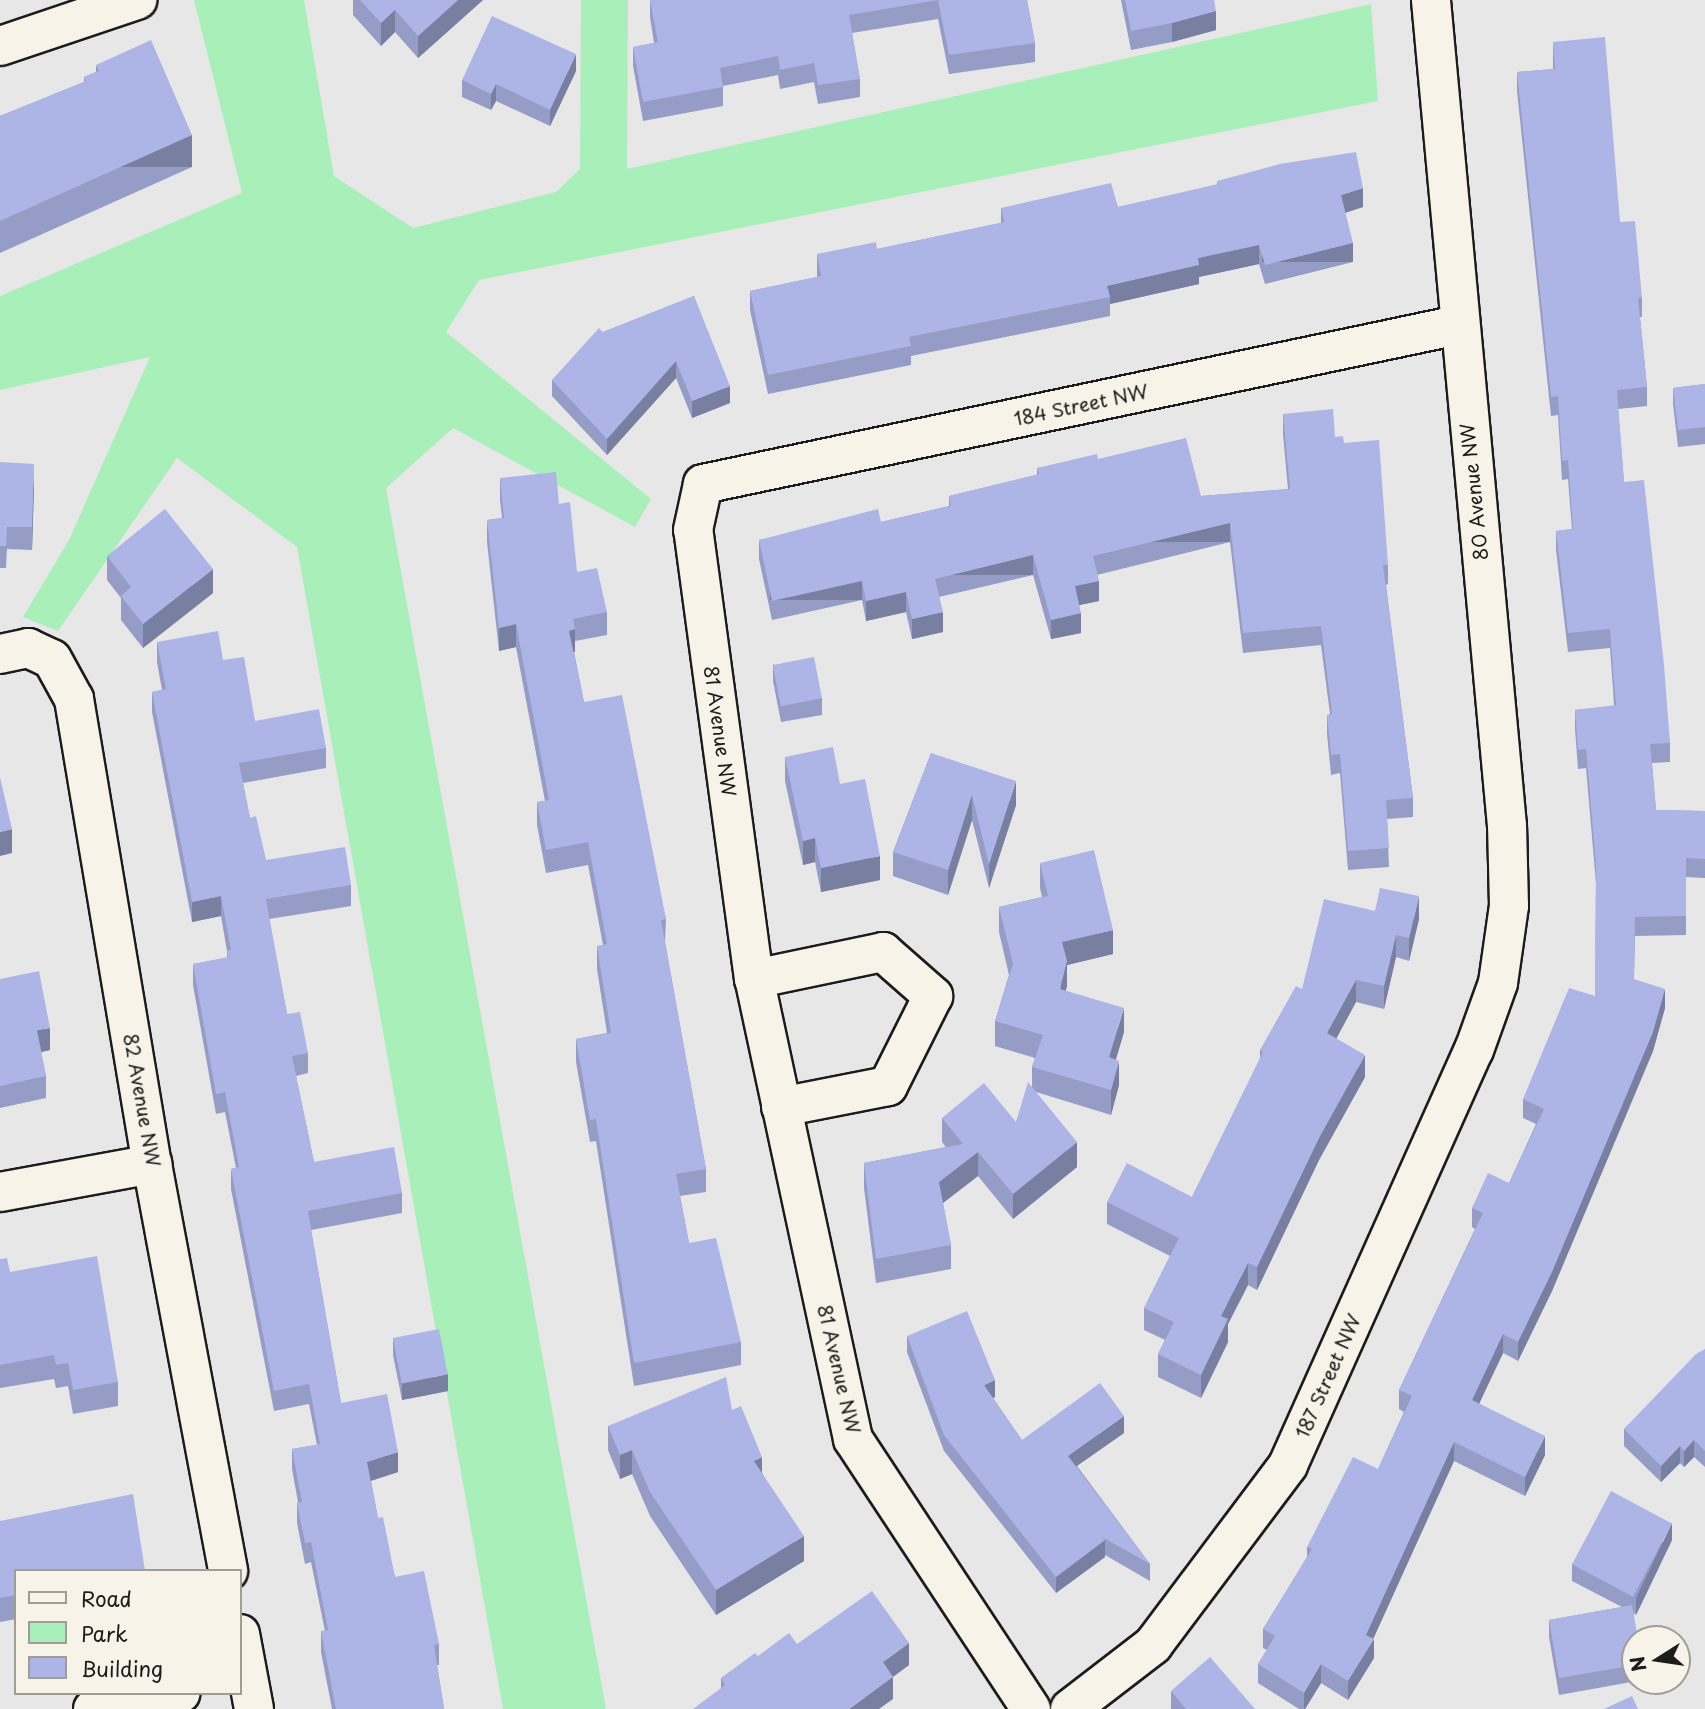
<!DOCTYPE html>
<html>
<head>
<meta charset="utf-8">
<style>
  body { margin:0 }
  #map { position:relative; width:1705px; height:1709px; overflow:hidden; background:#e8e7e8; font-family:"Playpen Sans",sans-serif }
  div>[style] { position:absolute }
  [style*='--x'] { left:calc(var(--x)*1px); top:calc(var(--y)*1px); width:calc(var(--w)*1px); rotate:calc(var(--a)*1deg) }
  .green>* { inset:0; background:#a9efba }
  .roads { filter:drop-shadow(2px 0 #1c1c1c) drop-shadow(-2px 0 #1c1c1c) drop-shadow(0 2px #1c1c1c) drop-shadow(0 -2px #1c1c1c) }
  .minor>* { height:38px; margin:-19px; padding:0 19px; transform-origin:19px; border-radius:19px; background:#f7f3e8 }
  .wall>* { inset:0; background:#959cc6 }
  .shaded-wall>* { inset:0; background:#797fa1; transform-origin:0 0 }
  .building>* { inset:0; background:#adb5e6; transform-origin:0 0 }
  span { translate:-50% -50%; white-space:nowrap; text-align:center; line-height:1.15; -webkit-text-stroke:5px #f7f3e8; paint-order:stroke }
  .street-label { font-size:19px; color:#1c1c1c }
  .legend { position:absolute; left:14px; top:1569px; width:228px; height:126px; box-sizing:border-box; background:#f7f3e8; border:2px solid #9f9d96; margin:0; padding:9px 12px; list-style:none; font-size:21px; color:#1c1c1c }
  .legend li { display:flex; align-items:center; gap:14px; height:35px }
  .legend b { width:35px; border:2px solid #9f9d96 }
  .north { position:absolute; left:1621px; top:1625px; width:70px; height:70px; box-sizing:border-box; background:#f7f3e8; border:2px solid #9f9d96; border-radius:50%; rotate:258deg; font-size:19px; font-weight:700; line-height:28px; text-align:center; color:#1c1c1c }
  .north::after { content:''; display:block; margin:auto; width:24px; height:32px; background:#1c1c1c; clip-path:polygon(50% 0,100% 100%,50% 72%,0 100%) }
</style>
</head>
<body>
<div id="map">
  <div class="green">
    <i style="clip-path:polygon(194px 0,304px 0,334px 176px,413px 228px,556px 192px,580px 169px,581px 0,628px 0,627px 169px,1371px 4px,1378px 101px,479px 280px,446px 332px,651px 499px,635px 527px,453px 428px,386px 488px,606px 1709px,503px 1709px,297px 547px,177px 458px,58px 631px,23px 617px,69px 540px,150px 357px,0 390px,0 296px,242px 193px)"></i>
  </div>
  <div class="roads">
    <div class="minor">
      <i style="--x:0;--y:46;--w:145;--a:-18.6"></i>
      <i style="--x:0;--y:654;--w:29;--a:-12"></i>
      <i style="--x:28;--y:648;--w:26;--a:25"></i>
      <i style="--x:52;--y:659;--w:46;--a:61.2"></i>
      <i style="--x:74;--y:699;--w:471;--a:80.5"></i>
      <i style="--x:152;--y:1164;--w:414;--a:79.4"></i>
      <i style="--x:754;--y:979;--w:132;--a:-11.8"></i>
      <i style="--x:883;--y:952;--w:67;--a:41.3"></i>
      <i style="--x:933;--y:996;--w:101;--a:116.6"></i>
      <i style="--x:888;--y:1086;--w:109;--a:168.9"></i>
      <i style="--x:0;--y:1192;--w:155;--a:-10.4"></i>
      <i style="--x:240;--y:1634;--w:76;--a:79.4"></i>
      <i style="--x:93;--y:1709;--w:89;--a:-10.3"></i>
      <i style="--x:1031;--y:1709;--w:323;--a:-123.4"></i>
      <i style="--x:853;--y:1439;--w:471;--a:-102.1"></i>
      <i style="--x:754;--y:979;--w:453;--a:-97.7"></i>
      <i style="--x:693;--y:530;--w:47;--a:-77.7"></i>
      <i style="--x:703;--y:484;--w:772;--a:-11.89"></i>
      <i style="--x:1070;--y:1709;--w:105;--a:-37.6"></i>
      <i style="--x:1153;--y:1645;--w:225;--a:-53.1"></i>
      <i style="--x:1288;--y:1465;--w:455;--a:-65.9"></i>
      <i style="--x:1474;--y:1050;--w:71;--a:-70.3"></i>
      <i style="--x:1498;--y:983;--w:78;--a:-81.9"></i>
      <i style="--x:1509;--y:906;--w:80;--a:-91.4"></i>
      <i style="--x:1507;--y:826;--w:829;--a:-95.26"></i>
    </div>
  </div>
  <div class="wall">
    <i style="clip-path:polygon(353px 0,483px 0,418px 58px,395px 32px,381px 46px,353px 15px)"></i>
    <i style="clip-path:polygon(650px 0,1027px 0,1035px 43px,1035px 62px,949px 74px,938px 19px,852px 33px,860px 79px,860px 97px,818px 104px,814px 82px,780px 89px,778px 75px,723px 86px,723px 106px,643px 121px,633px 66px,633px 47px,654px 43px,650px 17px)"></i>
    <i style="clip-path:polygon(1121px 0,1214px 0,1216px 30px,1172px 42px,1131px 50px)"></i>
    <i style="clip-path:polygon(1553px 42px,1620px 222px,1642px 298px,1642px 317px,1640px 317px,1647px 387px,1647px 406px,1618px 409px,1624px 482px,1670px 743px,1670px 762px,1652px 763px,1656px 810px,1705px 811px,1705px 878px,1686px 877px,1686px 935px,1635px 936px,1634px 979px,1665px 1008px,1653px 1051px,1552px 1291px,1518px 1361px,1503px 1353px,1479px 1403px,1545px 1455px,1525px 1496px,1454px 1461px,1373px 1639px,1374px 1658px,1348px 1700px,1321px 1683px,1305px 1709px,1299px 1709px,1258px 1683px,1258px 1664px,1267px 1650px,1263px 1648px,1263px 1629px,1307px 1557px,1307px 1547px,1378px 1469px,1404px 1412px,1399px 1409px,1399px 1390px,1475px 1229px,1472px 1227px,1472px 1208px,1509px 1183px,1536px 1124px,1523px 1118px,1523px 1099px,1595px 996px,1596px 883px,1586px 768px,1578px 769px,1575px 729px,1575px 710px,1614px 706px,1613px 689px,1610px 648px,1568px 652px,1556px 550px,1556px 531px,1572px 529px,1568px 479px,1562px 480px,1558px 415px,1551px 416px,1517px 91px,1517px 72px,1553px 69px)"></i>
    <i style="clip-path:polygon(96px 65px,192px 167px,0 253px,0 116px,84px 82px,84px 77px,96px 72px)"></i>
    <i style="clip-path:polygon(576px 71px,550px 126px,496px 101px,491px 110px,462px 97px,462px 80px)"></i>
    <i style="clip-path:polygon(1217px 181px,1363px 207px,1345px 213px,1353px 262px,1265px 284px,1259px 264px,1199px 277px,1199px 284px,1110px 304px,1110px 316px,911px 356px,911px 365px,768px 394px,750px 310px,750px 291px,817px 277px,817px 254px,877px 249px,1001px 223px,1001px 208px,1118px 207px,1217px 185px)"></i>
    <i style="clip-path:polygon(694px 296px,730px 403px,692px 418px,676px 378px,607px 455px,552px 396px,552px 380px,603px 332px)"></i>
    <i style="clip-path:polygon(1705px 384px,1705px 444px,1678px 447px,1673px 404px,1673px 388px)"></i>
    <i style="clip-path:polygon(1283px 414px,1335px 437px,1344px 443px,1388px 565px,1388px 584px,1386px 585px,1413px 798px,1413px 817px,1387px 819px,1389px 867px,1348px 870px,1340px 773px,1331px 775px,1327px 734px,1327px 715px,1330px 714px,1321px 645px,1243px 653px,1230px 542px,1097px 575px,1099px 601px,1079px 605px,1081px 633px,1051px 639px,1033px 575px,939px 597px,943px 632px,912px 639px,906px 612px,866px 621px,862px 600px,772px 620px,759px 559px,759px 540px,881px 522px,949px 506px,949px 496px,1037px 475px,1037px 468px,1098px 459px,1201px 496px,1288px 489px,1283px 434px)"></i>
    <i style="clip-path:polygon(0 462px,34px 486px,32px 550px,7px 549px,6px 568px,0 568px)"></i>
    <i style="clip-path:polygon(500px 478px,559px 504px,577px 572px,607px 612px,607px 635px,575px 641px,575px 652px,574px 652px,584px 702px,666px 919px,665px 942px,706px 1169px,706px 1192px,680px 1196px,689px 1243px,741px 1342px,741px 1365px,634px 1386px,596px 1141px,590px 1142px,576px 1062px,576px 1039px,607px 1033px,597px 969px,597px 946px,603px 945px,588px 865px,546px 873px,537px 825px,537px 802px,545px 801px,516px 647px,499px 651px,487px 542px,487px 520px,502px 518px,500px 500px)"></i>
    <i style="clip-path:polygon(107px 556px,213px 593px,143px 648px,121px 620px,121px 598px,107px 580px)"></i>
    <i style="clip-path:polygon(157px 642px,223px 660px,255px 721px,326px 748px,326px 768px,243px 783px,250px 818px,266px 860px,351px 885px,351px 906px,269px 919px,287px 1014px,308px 1053px,308px 1073px,296px 1076px,314px 1162px,402px 1193px,402px 1213px,311px 1230px,341px 1403px,398px 1472px,371px 1481px,378px 1518px,395px 1577px,439px 1644px,439px 1665px,437px 1665px,444px 1709px,332px 1709px,321px 1652px,321px 1631px,325px 1631px,311px 1562px,305px 1564px,297px 1523px,297px 1503px,298px 1502px,292px 1469px,292px 1449px,317px 1445px,309px 1404px,274px 1411px,231px 1189px,231px 1169px,236px 1168px,225px 1112px,216px 1114px,193px 985px,193px 964px,227px 958px,227px 951px,221px 916px,192px 922px,152px 712px,152px 692px,162px 690px,157px 662px)"></i>
    <i style="clip-path:polygon(773px 664px,822px 698px,822px 715px,781px 722px,773px 681px)"></i>
    <i style="clip-path:polygon(931px 753px,1016px 805px,989px 888px,972px 820px,948px 895px,893px 876px,893px 852px)"></i>
    <i style="clip-path:polygon(785px 757px,840px 784px,880px 880px,821px 892px,815px 862px,803px 865px,785px 781px)"></i>
    <i style="clip-path:polygon(1040px 863px,1113px 954px,1067px 965px,1067px 986px,1065px 990px,1124px 1032px,1116px 1059px,1119px 1085px,1111px 1115px,1036px 1092px,1077px 1167px,1013px 1219px,978px 1176px,943px 1203px,951px 1245px,951px 1269px,876px 1283px,864px 1188px,864px 1163px,946px 1147px,942px 1142px,942px 1118px,1016px 1122px,1032px 1088px,1032px 1067px,1035px 1058px,995px 1046px,995px 1021px,1009px 975px,999px 932px,999px 907px,1042px 897px,1040px 888px)"></i>
    <i style="clip-path:polygon(1375px 911px,1419px 919px,1409px 961px,1396px 957px,1384px 1009px,1356px 1002px,1336px 1038px,1365px 1077px,1319px 1160px,1257px 1290px,1248px 1285px,1228px 1324px,1228px 1342px,1201px 1398px,1158px 1377px,1158px 1354px,1165px 1340px,1144px 1330px,1144px 1308px,1170px 1256px,1107px 1224px,1107px 1202px,1192px 1197px,1260px 1059px,1260px 1050px,1302px 989px)"></i>
    <i style="clip-path:polygon(0 979px,50px 1050px,41px 1052px,46px 1076px,46px 1098px,0 1108px)"></i>
    <i style="clip-path:polygon(0 1259px,10px 1272px,118px 1382px,118px 1406px,73px 1414px,68px 1386px,56px 1388px,54px 1379px,0 1388px)"></i>
    <i style="clip-path:polygon(907px 1336px,995px 1397px,993px 1398px,1022px 1440px,1124px 1433px,1077px 1466px,1150px 1564px,1150px 1581px,1105px 1555px,1105px 1557px,1056px 1593px,944px 1451px,907px 1352px)"></i>
    <i style="clip-path:polygon(393px 1339px,448px 1391px,402px 1400px,393px 1355px)"></i>
    <i style="clip-path:polygon(1705px 1349px,1705px 1467px,1694px 1457px,1684px 1467px,1680px 1463px,1661px 1482px,1624px 1446px,1624px 1429px)"></i>
    <i style="clip-path:polygon(732px 1410px,804px 1561px,716px 1615px,650px 1516px,632px 1474px,620px 1479px,608px 1450px,608px 1426px)"></i>
    <i style="clip-path:polygon(0 1521px,16px 1571px,16px 1619px,0 1622px)"></i>
    <i style="clip-path:polygon(1672px 1540px,1636px 1615px,1634px 1613px,1635px 1681px,1637px 1681px,1559px 1695px,1549px 1637px,1549px 1620px,1622px 1607px,1572px 1581px,1572px 1564px)"></i>
    <i style="clip-path:polygon(797px 1644px,909px 1665px,893px 1677px,893px 1699px,721px 1688px,721px 1678px,758px 1656px)"></i>
    <i style="clip-path:polygon(1171px 1691px,1255px 1709px,1171px 1709px)"></i>
  </div>
  <div class="shaded-wall">
    <i style="clip-path:polygon(458px 0,483px 0,418px 58px,418px 36px)"></i>
    <i style="clip-path:polygon(395px 10px,395px 32px,381px 46px,381px 23px)"></i>
    <i style="clip-path:polygon(1216px 11px,1216px 30px,1172px 42px,1172px 23px)"></i>
    <i style="clip-path:polygon(576px 54px,576px 71px,550px 126px,550px 110px)"></i>
    <i style="clip-path:polygon(496px 84px,496px 101px,491px 110px,491px 94px)"></i>
    <i style="left:192px;top:135px;width:32px;height:210px;rotate:90deg"></i>
    <i style="clip-path:polygon(1363px 188px,1363px 207px,1341px 214px,1341px 195px)"></i>
    <i style="left:1353px;top:243px;width:19px;height:91px;rotate:90deg"></i>
    <i style="clip-path:polygon(1259px 245px,1259px 264px,1199px 277px,1199px 284px,1110px 304px,1110px 297px,1107px 286px,1198px 258px)"></i>
    <i style="clip-path:polygon(676px 361px,676px 378px,607px 455px,607px 439px)"></i>
    <i style="clip-path:polygon(730px 386px,730px 403px,692px 418px,692px 401px)"></i>
    <i style="clip-path:polygon(34px 464px,34px 486px,32px 550px,32px 527px)"></i>
    <i style="left:1230px;top:523px;width:19px;height:141px;rotate:90deg"></i>
    <i style="left:1033px;top:555px;width:20px;height:101px;rotate:90deg"></i>
    <i style="clip-path:polygon(213px 569px,213px 593px,143px 648px,143px 624px)"></i>
    <i style="left:862px;top:581px;width:19px;height:92px;rotate:90deg"></i>
    <i style="clip-path:polygon(1099px 581px,1099px 601px,1075px 606px,1075px 586px)"></i>
    <i style="clip-path:polygon(906px 592px,906px 612px,866px 621px,866px 601px)"></i>
    <i style="clip-path:polygon(943px 612px,943px 632px,912px 639px,912px 619px)"></i>
    <i style="clip-path:polygon(1081px 613px,1081px 633px,1051px 639px,1051px 620px)"></i>
    <i style="clip-path:polygon(516px 624px,516px 647px,499px 651px,499px 628px)"></i>
    <i style="left:575px;top:629px;width:23px;height:6px;rotate:90deg"></i>
    <i style="clip-path:polygon(1016px 781px,1016px 805px,989px 888px,989px 864px)"></i>
    <i style="clip-path:polygon(972px 795px,972px 820px,948px 895px,948px 870px)"></i>
    <i style="clip-path:polygon(12px 829px,12px 853px,0 856px,0 832px)"></i>
    <i style="clip-path:polygon(815px 838px,815px 862px,803px 865px,803px 841px)"></i>
    <i style="clip-path:polygon(880px 856px,880px 880px,821px 892px,821px 868px)"></i>
    <i style="clip-path:polygon(221px 896px,221px 916px,192px 922px,192px 902px)"></i>
    <i style="clip-path:polygon(1419px 896px,1419px 919px,1409px 961px,1409px 938px)"></i>
    <i style="clip-path:polygon(1113px 930px,1113px 954px,1067px 965px,1067px 986px,1060px 1013px,1062px 942px)"></i>
    <i style="clip-path:polygon(1396px 935px,1396px 957px,1384px 1009px,1384px 986px)"></i>
    <i style="clip-path:polygon(1356px 980px,1356px 1002px,1327px 1056px,1327px 1033px)"></i>
    <i style="clip-path:polygon(1665px 989px,1665px 1008px,1653px 1051px,1552px 1291px,1518px 1361px,1518px 1342px)"></i>
    <i style="clip-path:polygon(1124px 1008px,1124px 1032px,1109px 1082px,1109px 1057px)"></i>
    <i style="clip-path:polygon(50px 1028px,50px 1050px,37px 1053px,37px 1030px)"></i>
    <i style="clip-path:polygon(1365px 1055px,1365px 1077px,1319px 1160px,1257px 1290px,1257px 1267px,1319px 1138px)"></i>
    <i style="clip-path:polygon(1119px 1061px,1119px 1085px,1111px 1115px,1111px 1090px)"></i>
    <i style="clip-path:polygon(1077px 1142px,1077px 1167px,1013px 1219px,1013px 1194px)"></i>
    <i style="clip-path:polygon(978px 1152px,978px 1176px,939px 1206px,939px 1182px)"></i>
    <i style="clip-path:polygon(1248px 1263px,1248px 1285px,1228px 1324px,1228px 1342px,1201px 1398px,1201px 1375px,1221px 1316px)"></i>
    <i style="clip-path:polygon(1503px 1334px,1503px 1353px,1472px 1419px,1472px 1400px)"></i>
    <i style="clip-path:polygon(448px 1374px,448px 1391px,402px 1400px,402px 1384px)"></i>
    <i style="clip-path:polygon(995px 1380px,995px 1397px,984px 1401px,984px 1385px)"></i>
    <i style="clip-path:polygon(1124px 1416px,1124px 1433px,1068px 1472px,1068px 1456px)"></i>
    <i style="clip-path:polygon(1545px 1436px,1545px 1455px,1525px 1496px,1525px 1477px)"></i>
    <i style="clip-path:polygon(1694px 1440px,1694px 1457px,1684px 1467px,1684px 1451px)"></i>
    <i style="clip-path:polygon(1454px 1442px,1454px 1461px,1370px 1646px,1374px 1639px,1374px 1658px,1348px 1700px,1348px 1681px,1366px 1635px)"></i>
    <i style="clip-path:polygon(1680px 1446px,1680px 1463px,1661px 1482px,1661px 1466px)"></i>
    <i style="clip-path:polygon(632px 1450px,632px 1474px,620px 1479px,620px 1455px)"></i>
    <i style="clip-path:polygon(398px 1452px,398px 1472px,367px 1482px,367px 1462px)"></i>
    <i style="clip-path:polygon(762px 1457px,762px 1481px,754px 1461px)"></i>
    <i style="clip-path:polygon(1672px 1523px,1672px 1540px,1636px 1615px,1636px 1598px)"></i>
    <i style="clip-path:polygon(804px 1536px,804px 1561px,716px 1615px,716px 1590px)"></i>
    <i style="clip-path:polygon(1105px 1540px,1105px 1557px,1056px 1593px,1056px 1577px)"></i>
    <i style="clip-path:polygon(909px 1643px,909px 1665px,883px 1684px,883px 1662px)"></i>
    <i style="clip-path:polygon(1321px 1664px,1321px 1683px,1305px 1709px,1304px 1709px,1304px 1693px)"></i>
    <i style="clip-path:polygon(893px 1677px,893px 1699px,879px 1709px,849px 1709px)"></i>
  </div>
  <div class="building">
    <i style="clip-path:polygon(360px 0,458px 0,418px 36px,395px 10px,381px 23px)"></i>
    <i style="clip-path:polygon(650px 0,938px 0,849px 15px,860px 79px,818px 85px,814px 63px,780px 70px,778px 56px,720px 68px,723px 87px,643px 102px,633px 47px,658px 42px)"></i>
    <i style="clip-path:polygon(938px 0,1027px 0,1035px 43px,949px 55px)"></i>
    <i style="clip-path:polygon(1125px 0,1214px 0,1216px 11px,1172px 23px,1131px 31px)"></i>
    <i style="clip-path:polygon(492px 16px,576px 54px,550px 110px,496px 84px,491px 94px,462px 80px)"></i>
    <i style="clip-path:polygon(1605px 37px,1620px 222px,1635px 221px,1642px 298px,1638px 298px,1647px 387px,1617px 390px,1624px 482px,1644px 480px,1664px 665px,1670px 743px,1650px 744px,1656px 810px,1705px 811px,1705px 859px,1686px 858px,1686px 916px,1635px 917px,1634px 979px,1665px 989px,1653px 1032px,1552px 1272px,1518px 1342px,1503px 1334px,1472px 1400px,1545px 1436px,1525px 1477px,1454px 1442px,1366px 1635px,1374px 1639px,1348px 1681px,1321px 1664px,1304px 1693px,1258px 1664px,1275px 1636px,1263px 1629px,1312px 1549px,1307px 1547px,1353px 1457px,1378px 1469px,1412px 1396px,1399px 1390px,1483px 1213px,1472px 1208px,1488px 1173px,1509px 1183px,1544px 1109px,1523px 1099px,1569px 988px,1595px 996px,1596px 866px,1586px 749px,1578px 750px,1575px 710px,1616px 705px,1613px 670px,1610px 629px,1568px 633px,1556px 531px,1573px 529px,1568px 460px,1562px 461px,1558px 396px,1551px 397px,1517px 72px,1555px 69px,1553px 42px)"></i>
    <i style="clip-path:polygon(151px 40px,192px 135px,0 221px,0 116px,86px 81px,84px 77px,99px 71px,96px 65px)"></i>
    <i style="clip-path:polygon(1356px 152px,1363px 188px,1341px 195px,1353px 243px,1265px 265px,1259px 245px,1198px 258px,1199px 265px,1107px 286px,1110px 297px,909px 337px,911px 346px,768px 375px,750px 291px,821px 276px,817px 254px,876px 242px,877px 249px,1004px 222px,1001px 208px,1111px 183px,1118px 207px,1218px 184px,1217px 181px,1280px 164px)"></i>
    <i style="clip-path:polygon(694px 296px,730px 386px,692px 401px,676px 361px,607px 439px,552px 380px,599px 328px,603px 332px)"></i>
    <i style="clip-path:polygon(1705px 384px,1705px 427px,1678px 430px,1673px 388px)"></i>
    <i style="clip-path:polygon(1333px 409px,1335px 437px,1343px 436px,1344px 443px,1379px 440px,1388px 565px,1383px 565px,1413px 798px,1386px 800px,1389px 848px,1348px 851px,1340px 754px,1331px 755px,1327px 715px,1332px 714px,1321px 626px,1243px 633px,1230px 523px,1093px 556px,1099px 581px,1075px 586px,1081px 613px,1051px 620px,1033px 555px,935px 579px,943px 612px,912px 619px,906px 592px,866px 601px,862px 581px,772px 601px,759px 540px,878px 509px,881px 522px,951px 506px,949px 496px,1039px 474px,1037px 468px,1097px 454px,1098px 459px,1186px 438px,1201px 496px,1290px 489px,1283px 414px)"></i>
    <i style="clip-path:polygon(0 462px,34px 464px,32px 527px,7px 527px,6px 546px,0 546px)"></i>
    <i style="clip-path:polygon(556px 472px,559px 504px,570px 502px,577px 572px,597px 568px,607px 612px,573px 619px,575px 629px,569px 631px,584px 702px,622px 695px,666px 919px,661px 920px,706px 1169px,676px 1174px,689px 1243px,716px 1238px,741px 1342px,634px 1363px,596px 1119px,590px 1120px,576px 1039px,611px 1033px,597px 946px,607px 944px,588px 842px,546px 850px,537px 802px,549px 800px,516px 624px,499px 628px,487px 520px,504px 518px,500px 478px)"></i>
    <i style="clip-path:polygon(165px 509px,213px 569px,143px 624px,121px 596px,131px 587px,107px 556px)"></i>
    <i style="clip-path:polygon(218px 631px,223px 660px,244px 657px,255px 721px,319px 709px,326px 748px,239px 763px,250px 818px,256px 816px,266px 860px,345px 847px,351px 885px,266px 899px,287px 1014px,300px 1012px,308px 1053px,292px 1056px,314px 1162px,394px 1147px,402px 1193px,308px 1211px,341px 1403px,387px 1394px,398px 1452px,367px 1462px,378px 1518px,383px 1517px,395px 1577px,424px 1571px,439px 1644px,434px 1645px,444px 1709px,336px 1709px,321px 1631px,328px 1630px,311px 1542px,305px 1543px,297px 1503px,302px 1502px,292px 1449px,320px 1444px,309px 1384px,274px 1391px,231px 1169px,239px 1167px,225px 1092px,216px 1094px,193px 964px,228px 957px,227px 951px,231px 950px,221px 896px,192px 902px,152px 692px,166px 689px,157px 642px)"></i>
    <i style="left:814px;top:657px;width:42px;height:42px;rotate:79deg"></i>
    <i style="clip-path:polygon(833px 747px,840px 784px,865px 779px,880px 856px,821px 868px,815px 838px,803px 841px,785px 757px)"></i>
    <i style="clip-path:polygon(931px 753px,1016px 781px,989px 864px,972px 795px,948px 870px,893px 852px)"></i>
    <i style="clip-path:polygon(0 777px,12px 829px,0 832px)"></i>
    <i style="clip-path:polygon(1094px 850px,1113px 930px,1062px 942px,1067px 961px,1060px 989px,1124px 1008px,1109px 1057px,1119px 1061px,1111px 1090px,1032px 1067px,1043px 1035px,995px 1021px,1013px 964px,999px 907px,1048px 896px,1040px 863px)"></i>
    <i style="clip-path:polygon(1380px 888px,1419px 896px,1409px 938px,1396px 935px,1384px 986px,1356px 980px,1327px 1033px,1365px 1055px,1319px 1138px,1257px 1267px,1248px 1263px,1221px 1316px,1228px 1319px,1201px 1375px,1158px 1354px,1174px 1322px,1144px 1308px,1179px 1238px,1107px 1202px,1127px 1163px,1192px 1197px,1263px 1052px,1260px 1050px,1296px 986px,1302px 989px,1324px 899px,1375px 911px)"></i>
    <i style="clip-path:polygon(39px 971px,50px 1028px,37px 1030px,46px 1076px,0 1086px,0 979px)"></i>
    <i style="clip-path:polygon(1028px 1082px,1077px 1142px,1013px 1194px,978px 1152px,939px 1182px,951px 1245px,876px 1259px,864px 1163px,963px 1144px,942px 1118px,984px 1083px,1016px 1122px)"></i>
    <i style="clip-path:polygon(97px 1256px,118px 1382px,73px 1390px,68px 1363px,56px 1365px,54px 1355px,0 1365px,0 1259px,7px 1258px,10px 1272px)"></i>
    <i style="clip-path:polygon(967px 1311px,995px 1380px,984px 1385px,1022px 1440px,1100px 1383px,1124px 1416px,1068px 1456px,1150px 1564px,1102px 1537px,1105px 1540px,1056px 1577px,944px 1435px,907px 1336px)"></i>
    <i style="left:439px;top:1329px;width:46px;height:47px;rotate:79deg"></i>
    <i style="clip-path:polygon(1705px 1349px,1705px 1451px,1694px 1440px,1684px 1451px,1680px 1446px,1661px 1466px,1624px 1429px,1696px 1354px)"></i>
    <i style="clip-path:polygon(726px 1377px,732px 1410px,741px 1406px,762px 1457px,754px 1461px,804px 1536px,716px 1590px,650px 1492px,632px 1450px,620px 1455px,608px 1426px)"></i>
    <i style="left:1611px;top:1491px;width:69px;height:83px;rotate:28deg"></i>
    <i style="clip-path:polygon(133px 1494px,145px 1571px,16px 1571px,16px 1595px,0 1598px,0 1521px)"></i>
    <i style="clip-path:polygon(872px 1591px,909px 1643px,883px 1662px,893px 1677px,849px 1709px,693px 1709px,725px 1685px,721px 1678px,755px 1653px,758px 1656px,789px 1633px,797px 1644px)"></i>
    <i style="clip-path:polygon(1632px 1605px,1638px 1639px,1635px 1639px,1635px 1665px,1559px 1678px,1549px 1620px)"></i>
    <i style="clip-path:polygon(1210px 1657px,1255px 1709px,1186px 1709px,1171px 1691px)"></i>
    <i style="clip-path:polygon(1632px 1696px,1638px 1709px,1604px 1709px)"></i>
  </div>
  <div class="street-label">
    <span style="left:1081px;top:405px;rotate:-12deg">184 Street NW</span>
    <span style="left:1474px;top:492px;rotate:-96deg">80 Avenue NW</span>
    <span style="left:720px;top:731px;rotate:82deg">81 Avenue NW</span>
    <span style="left:142px;top:1100px;rotate:80deg">82 Avenue NW</span>
    <span style="left:839px;top:1369px;rotate:77deg">81 Avenue NW</span>
    <span style="left:1328px;top:1376px;rotate:-66deg">187 Street NW</span>
  </div>
  <ul class="legend">
  <li><b style="height:9px;background:#f7f3e8"></b>Road</li>
  <li><b style="height:19px;background:#a9efba"></b>Park</li>
  <li><b style="height:19px;background:#adb5e6"></b>Building</li>
  </ul>
  <div class="north">N</div>
</div>
</body>
</html>
